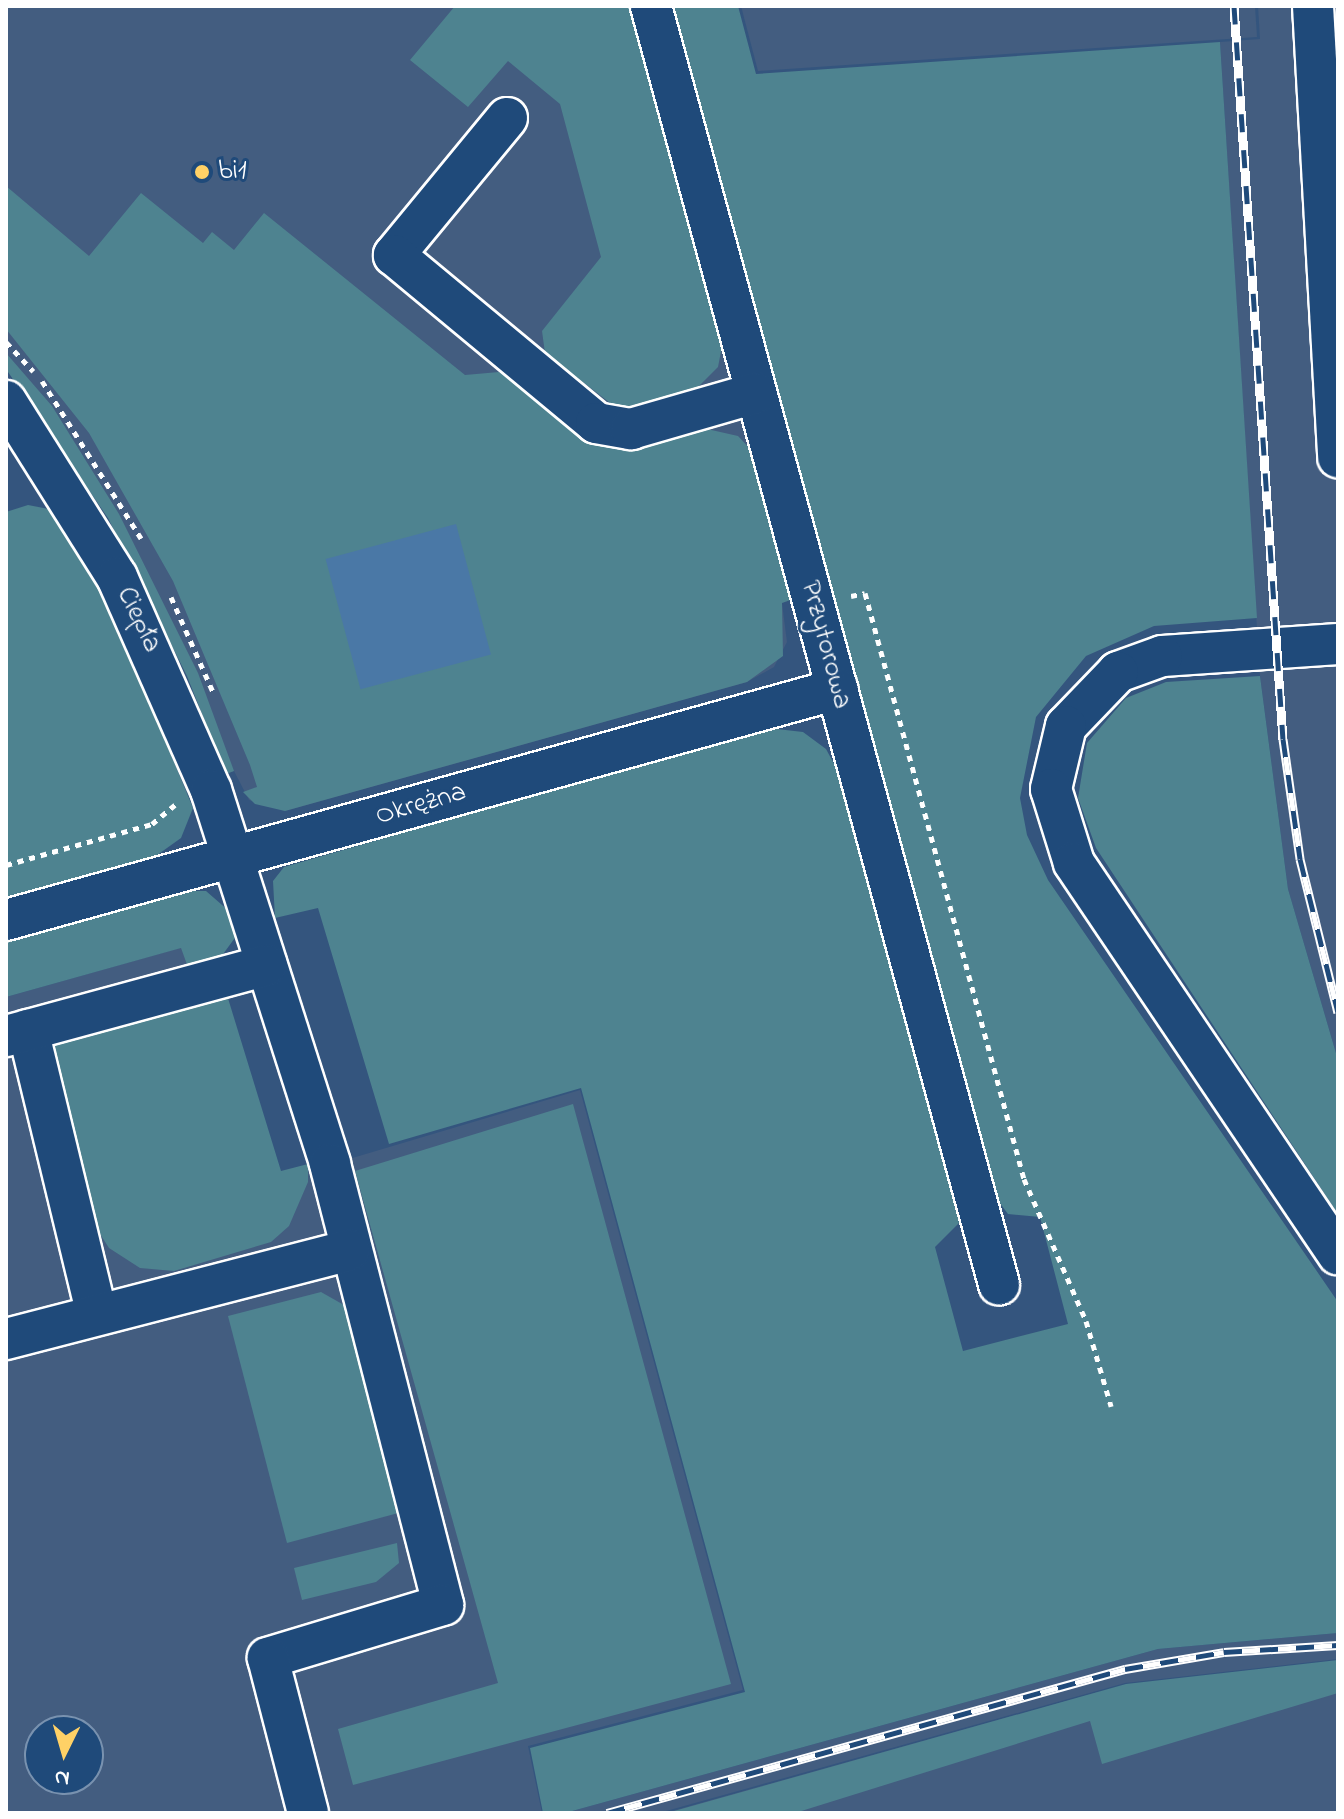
<!DOCTYPE html>
<html>
<head>
<meta charset="utf-8">
<style>
  body { margin:0 }
  #map { position:relative; width:1344px; height:1819px; overflow:hidden; background:#34557e; font-family:"Indie Flower",sans-serif }
  div>[style] { position:absolute }
  [style*='--x'] { left:calc(var(--x)*1px); top:calc(var(--y)*1px); width:calc(var(--w)*1px); rotate:calc(var(--a)*1deg) }
  .built>* { inset:0; background:#435d80 }
  .green>* { inset:0; background:#4e8390 }
  .water>* { inset:0; background:#4a78a6; transform-origin:0 0 }
  .path>* { height:5px; margin-top:-2.5px; transform-origin:0; background:repeating-linear-gradient(90deg,#fff 0 6px,transparent 0 12px) }
  .roads { filter:drop-shadow(2px 0 #fff) drop-shadow(-2px 0 #fff) drop-shadow(0 2px #fff) drop-shadow(0 -2px #fff) }
  .minor>* { height:40px; margin:-20px; padding:0 20px; transform-origin:20px; border-radius:20px; background:#1f4a7a }
  .rail>* { height:9px; margin-top:-4.5px; transform-origin:0; background:repeating-linear-gradient(90deg,#1f4a7a 0 18px,#fff 0 36px); box-sizing:border-box; border-block:2px solid #fff }
  .dots>* { width:22px; height:22px; translate:-50% -50%; box-sizing:border-box; border:4px solid #1f4a7a; border-radius:50% }
  span { translate:-50% -50%; white-space:nowrap; text-align:center; line-height:1.15; -webkit-text-stroke:6px #1f4a7a; paint-order:stroke }
  .poi-label { font-size:28px; color:#fff }
  .left { translate:0 -50%; text-align:left }
  .street-label { font-size:28px; color:#fff }
  .frame { position:absolute; inset:0; border:8px solid #fff; pointer-events:none }
  .north { position:absolute; left:24px; top:1715px; width:80px; height:80px; box-sizing:border-box; background:#1f4a7a; border:2px solid #7992af; border-radius:50%; rotate:185deg; font-size:22px; font-weight:700; line-height:32px; text-align:center; color:#fff }
  .north::after { content:''; display:block; margin:auto; width:28px; height:36px; background:#ffd166; clip-path:polygon(50% 0,100% 100%,50% 72%,0 100%) }
</style>
</head>
<body>
<div id="map">
  <div class="built">
    <i style="clip-path:polygon(6px 6px,631px 6px,793px 599px,782px 603px,787px 642px,774px 667px,747px 682px,285px 811px,249px 800px,234px 771px,226px 774px,187px 676px,108px 518px,6px 369px)"></i>
    <i style="clip-path:polygon(741px 6px,1255px 6px,1257px 37px,758px 71px)"></i>
    <i style="clip-path:polygon(1258px 6px,1338px 6px,1338px 1060px,1288px 889px,1260px 676px,1220px 42px,1260px 39px)"></i>
    <i style="clip-path:polygon(evenodd,183px 947px,262px 1185px,580px 1090px,743px 1690px,528px 1746px,542px 1813px,6px 1813px,6px 997px,183px 947px,40px 1731px,88px 1731px,88px 1779px,40px 1779px,40px 1731px)"></i>
    <i style="clip-path:polygon(1338px 1633px,1338px 1659px,1125px 1683px,659px 1813px,565px 1813px,1158px 1649px)"></i>
    <i style="clip-path:polygon(1338px 1691px,1338px 1813px,665px 1813px,1098px 1692px)"></i>
  </div>
  <div class="green">
    <i style="clip-path:polygon(455px 6px,631px 6px,723px 341px,718px 367px,694px 391px,618px 409px,545px 353px,542px 331px,601px 257px,560px 104px,508px 61px,468px 107px,410px 60px)"></i>
    <i style="clip-path:polygon(673px 6px,738px 6px,756px 74px,1220px 42px,1257px 618px,1154px 626px,1086px 656px,1036px 717px,1020px 798px,1027px 835px,1048px 880px,1338px 1302px,1338px 1633px,1158px 1649px,565px 1813px,543px 1813px,530px 1748px,745px 1692px,581px 1088px,389px 1144px,318px 908px,275px 918px,273px 881px,284px 867px,768px 728px,803px 732px,826px 749px,839px 773px,956px 1206px,959px 1223px,935px 1247px,963px 1351px,1068px 1324px,1040px 1217px,1008px 1214px,996px 1198px)"></i>
    <i style="clip-path:polygon(6px 186px,89px 256px,141px 193px,203px 243px,212px 232px,234px 250px,264px 213px,465px 375px,499px 372px,593px 441px,634px 446px,707px 429px,738px 436px,754px 453px,793px 599px,782px 603px,783px 656px,747px 682px,285px 811px,255px 804px,243px 792px,257px 787px,250px 765px,173px 581px,89px 433px,6px 329px)"></i>
    <i style="clip-path:polygon(6px 353px,52px 406px,119px 514px,198px 673px,234px 771px,226px 774px,187px 676px,108px 518px,6px 369px)"></i>
    <i style="clip-path:polygon(28px 505px,59px 511px,112px 611px,193px 808px,181px 838px,153px 858px,6px 899px,6px 512px)"></i>
    <i style="clip-path:polygon(1260px 676px,1288px 889px,1338px 1060px,1338px 1214px,1096px 848px,1078px 798px,1087px 743px,1126px 698px,1166px 682px)"></i>
    <i style="clip-path:polygon(184px 891px,206px 891px,229px 911px,237px 935px,218px 961px,189px 970px,181px 948px,6px 997px,6px 940px)"></i>
    <i style="clip-path:polygon(223px 982px,281px 1171px,308px 1164px,308px 1182px,289px 1226px,271px 1242px,174px 1271px,140px 1268px,109px 1248px,89px 1217px,51px 1066px,53px 1047px,61px 1033px)"></i>
    <i style="clip-path:polygon(573px 1104px,731px 1684px,353px 1785px,338px 1729px,498px 1683px,355px 1171px)"></i>
    <i style="clip-path:polygon(321px 1292px,351px 1309px,402px 1512px,287px 1543px,228px 1316px)"></i>
    <i style="clip-path:polygon(397px 1543px,399px 1563px,376px 1582px,302px 1600px,294px 1568px)"></i>
    <i style="clip-path:polygon(1338px 1660px,1338px 1693px,1102px 1764px,1090px 1721px,795px 1813px,667px 1813px,1126px 1684px)"></i>
  </div>
  <div class="water">
    <i style="left:456px;top:524px;width:135px;height:135px;rotate:75deg"></i>
  </div>
  <div class="path">
    <i style="--x:6;--y:342;--w:40;--a:47"></i>
    <i style="--x:42;--y:381;--w:186;--a:57.8"></i>
    <i style="--x:851;--y:596;--w:14;--a:-12"></i>
    <i style="--x:865;--y:593;--w:607;--a:74.82"></i>
    <i style="--x:1024;--y:1179;--w:155;--a:66.4"></i>
    <i style="--x:1086;--y:1321;--w:89;--a:73.6"></i>
    <i style="--x:171;--y:597;--w:106;--a:66.1"></i>
    <i style="--x:6;--y:865;--w:152;--a:-15.7"></i>
    <i style="--x:152;--y:824;--w:30;--a:-40"></i>
  </div>
  <div class="roads">
    <div class="minor">
      <i style="--x:651;--y:6;--w:1325;--a:74.77"></i>
      <i style="--x:1313;--y:6;--w:452;--a:86.8"></i>
      <i style="--x:507;--y:118;--w:178;--a:129.5"></i>
      <i style="--x:394;--y:255;--w:263;--a:39.7"></i>
      <i style="--x:596;--y:423;--w:36;--a:10"></i>
      <i style="--x:631;--y:429;--w:130;--a:-16.1"></i>
      <i style="--x:6;--y:401;--w:208;--a:57.8"></i>
      <i style="--x:117;--y:577;--w:233;--a:66.2"></i>
      <i style="--x:211;--y:790;--w:392;--a:72.3"></i>
      <i style="--x:330;--y:1164;--w:455;--a:75.6"></i>
      <i style="--x:443;--y:1605;--w:183;--a:163.2"></i>
      <i style="--x:268;--y:1658;--w:160;--a:75.5"></i>
      <i style="--x:1338;--y:644;--w:176;--a:176.1"></i>
      <i style="--x:1162;--y:656;--w:47;--a:160"></i>
      <i style="--x:1118;--y:672;--w:75;--a:133.9"></i>
      <i style="--x:1066;--y:726;--w:65;--a:103.4"></i>
      <i style="--x:1051;--y:789;--w:77;--a:72.7"></i>
      <i style="--x:1074;--y:863;--w:472;--a:56"></i>
      <i style="--x:6;--y:920;--w:863;--a:-15.53"></i>
      <i style="--x:28;--y:1030;--w:290;--a:76.4"></i>
      <i style="--x:6;--y:1036;--w:270;--a:-15.2"></i>
      <i style="--x:6;--y:1339;--w:355;--a:-14.5"></i>
    </div>
  </div>
  <div class="rail">
    <i style="--x:1234;--y:6;--w:735;--a:86.18"></i>
    <i style="--x:1283;--y:739;--w:121;--a:81.9"></i>
    <i style="--x:1300;--y:859;--w:158;--a:76.1"></i>
    <i style="--x:607;--y:1813;--w:538;--a:-15.54"></i>
    <i style="--x:1125;--y:1669;--w:100;--a:-9.7"></i>
    <i style="--x:1224;--y:1652;--w:114;--a:-3.5"></i>
  </div>
  <div class="dots">
    <i style="left:202px;top:172px;background:#ffd166"></i>
  </div>
  <div class="poi-label">
    <span class="left" style="left:218px;top:172px">bi1</span>
  </div>
  <div class="street-label">
    <span style="left:138px;top:620px;rotate:64deg">Ciepła</span>
    <span style="left:825px;top:645px;rotate:75deg">Przytorowa</span>
    <span style="left:421px;top:805px;rotate:-16deg">Okrężna</span>
  </div>
  <div class="frame"></div>
  <div class="north">N</div>
</div>
</body>
</html>
